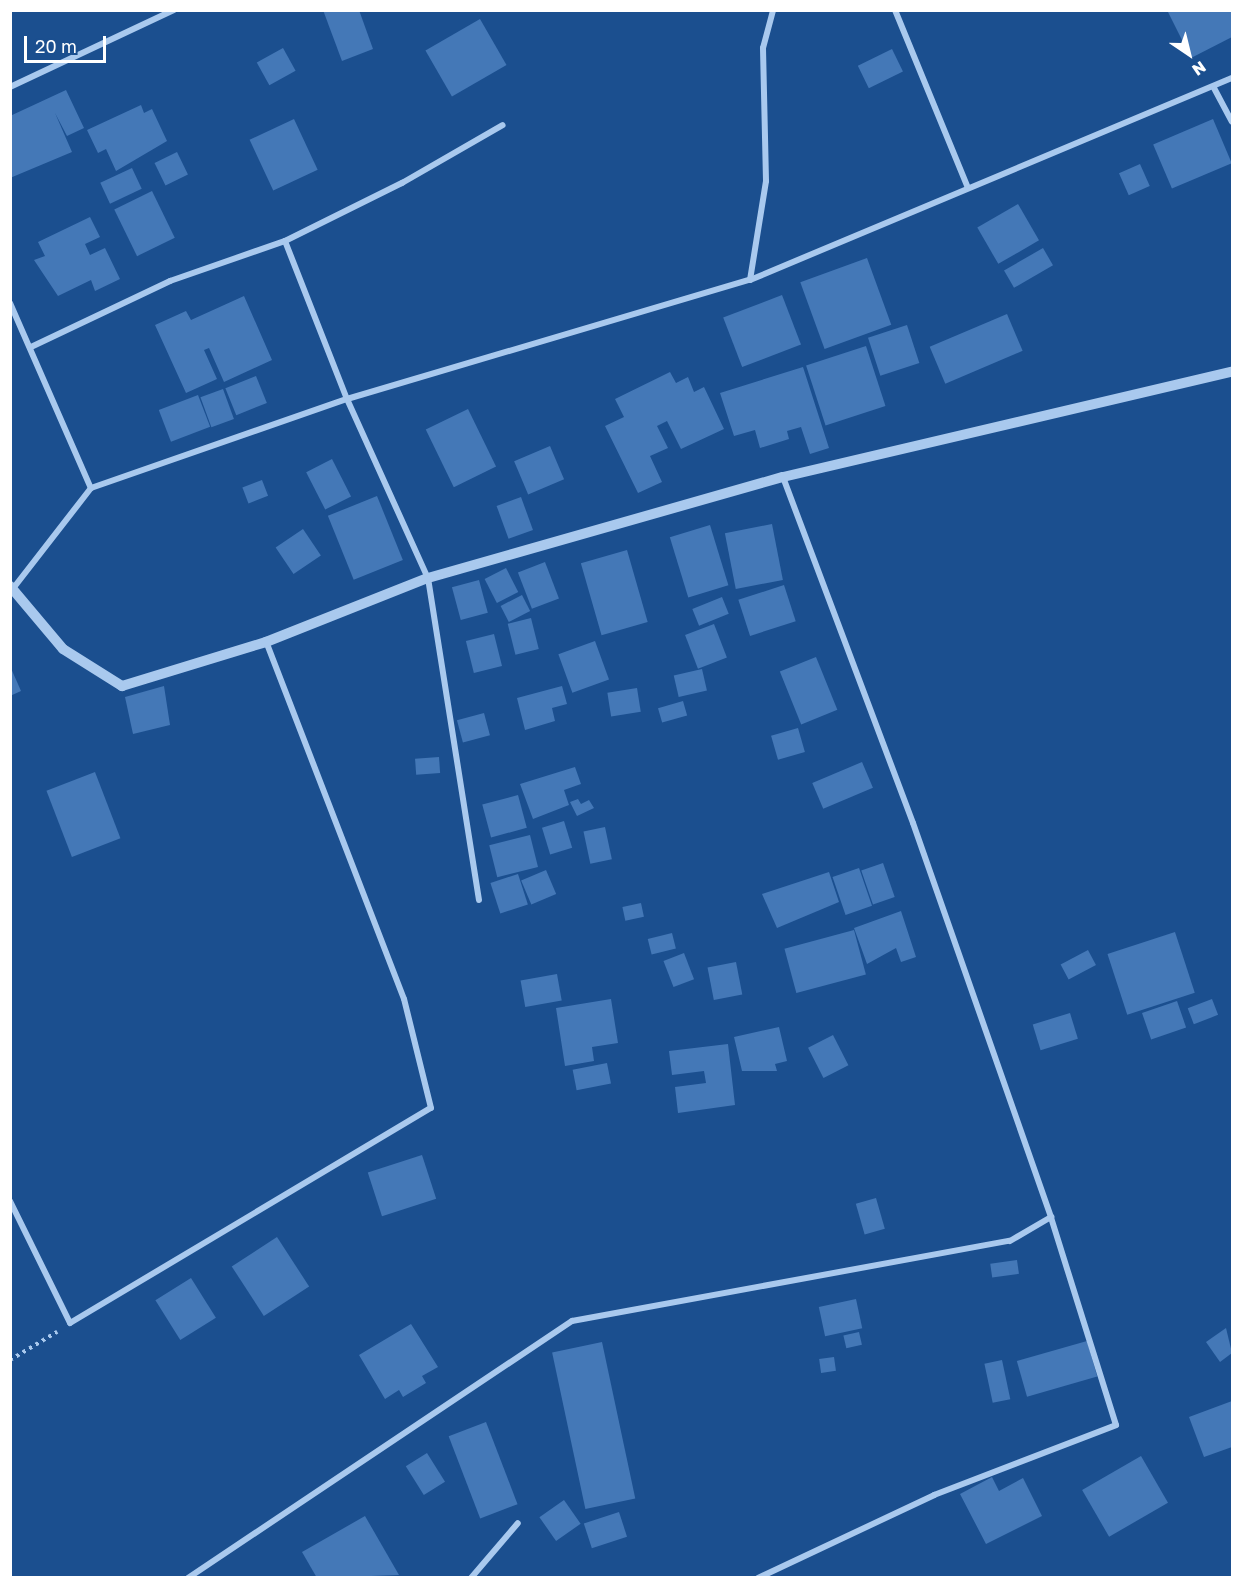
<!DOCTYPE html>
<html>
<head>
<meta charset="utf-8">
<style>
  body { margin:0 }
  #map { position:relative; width:1243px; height:1588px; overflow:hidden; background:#1b4f8f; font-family:"Golos Text",sans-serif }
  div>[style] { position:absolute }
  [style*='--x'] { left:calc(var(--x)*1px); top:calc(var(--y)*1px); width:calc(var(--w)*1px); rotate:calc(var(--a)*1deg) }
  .building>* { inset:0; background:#4478b7; transform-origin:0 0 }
  .path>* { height:4px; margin-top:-2px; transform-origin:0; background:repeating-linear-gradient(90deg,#a9c9ee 0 3px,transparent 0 7.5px) }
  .minor>* { height:6px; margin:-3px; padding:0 3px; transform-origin:3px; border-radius:3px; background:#a9c9ee }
  .tertiary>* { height:10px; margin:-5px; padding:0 5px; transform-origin:5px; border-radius:5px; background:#a9c9ee }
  span { translate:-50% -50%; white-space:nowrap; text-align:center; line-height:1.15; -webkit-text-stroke:5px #1b4f8f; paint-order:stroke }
  .frame { position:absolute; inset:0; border:12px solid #fff; pointer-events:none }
  .north { position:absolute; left:1159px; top:24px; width:60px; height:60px; -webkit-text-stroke:4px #1b4f8f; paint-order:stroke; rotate:145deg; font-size:16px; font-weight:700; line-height:24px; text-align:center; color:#fff }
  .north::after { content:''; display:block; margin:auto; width:21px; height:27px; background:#fff; clip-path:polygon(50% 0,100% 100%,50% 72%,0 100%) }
  .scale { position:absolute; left:24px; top:36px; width:82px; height:27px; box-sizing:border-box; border:3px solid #fff; border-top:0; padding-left:8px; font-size:18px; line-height:21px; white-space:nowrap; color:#fff; -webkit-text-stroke:4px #1b4f8f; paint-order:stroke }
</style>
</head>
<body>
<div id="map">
  <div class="building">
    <i style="clip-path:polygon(323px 10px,359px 10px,373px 49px,342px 61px)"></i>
    <i style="clip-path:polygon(1167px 10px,1232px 10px,1232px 37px,1191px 58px)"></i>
    <i style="left:480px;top:19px;width:53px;height:63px;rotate:60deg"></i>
    <i style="left:283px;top:48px;width:26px;height:30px;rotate:61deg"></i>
    <i style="left:892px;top:49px;width:25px;height:38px;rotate:64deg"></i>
    <i style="clip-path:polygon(66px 90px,84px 128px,67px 136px,55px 113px,72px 152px,10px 178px,10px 116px)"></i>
    <i style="clip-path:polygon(141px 105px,144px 113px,152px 109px,167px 141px,116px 171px,106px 149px,98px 153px,87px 130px)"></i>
    <i style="left:294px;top:119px;width:56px;height:49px;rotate:65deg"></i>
    <i style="left:1213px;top:119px;width:48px;height:65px;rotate:67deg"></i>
    <i style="left:177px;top:152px;width:25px;height:25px;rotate:64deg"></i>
    <i style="left:1140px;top:164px;width:24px;height:23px;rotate:66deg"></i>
    <i style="left:132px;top:168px;width:23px;height:35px;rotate:65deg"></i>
    <i style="left:152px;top:191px;width:52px;height:42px;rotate:64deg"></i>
    <i style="left:1018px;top:204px;width:42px;height:47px;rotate:60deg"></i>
    <i style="clip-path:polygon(90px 217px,100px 237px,85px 244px,90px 255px,105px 248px,120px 279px,95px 291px,91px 280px,58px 296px,34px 260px,45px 256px,38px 242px)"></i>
    <i style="left:1043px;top:248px;width:20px;height:45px;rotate:60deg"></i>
    <i style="left:867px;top:258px;width:71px;height:71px;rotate:70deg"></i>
    <i style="left:782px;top:295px;width:53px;height:63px;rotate:69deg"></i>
    <i style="clip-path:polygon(244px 296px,272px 360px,224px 382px,209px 348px,204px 350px,217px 379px,186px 393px,155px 325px,186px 311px,191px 320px)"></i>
    <i style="left:1007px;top:314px;width:40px;height:84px;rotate:67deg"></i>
    <i style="left:907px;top:325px;width:40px;height:41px;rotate:72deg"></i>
    <i style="left:866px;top:346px;width:63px;height:63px;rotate:72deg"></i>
    <i style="clip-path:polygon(803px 367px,829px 448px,810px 454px,801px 427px,787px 431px,789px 439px,760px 448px,755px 430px,734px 436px,720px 393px)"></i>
    <i style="clip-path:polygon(670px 372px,676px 383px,688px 377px,694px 392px,704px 387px,724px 429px,681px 449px,667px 421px,657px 426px,668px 448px,650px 456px,662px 482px,638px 493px,605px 426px,624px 417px,615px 399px)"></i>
    <i style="left:256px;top:376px;width:29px;height:33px;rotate:68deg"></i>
    <i style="left:223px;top:389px;width:32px;height:24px;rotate:70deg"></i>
    <i style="left:198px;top:395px;width:34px;height:42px;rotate:69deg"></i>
    <i style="left:468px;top:409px;width:64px;height:47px;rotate:64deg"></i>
    <i style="left:550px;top:446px;width:36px;height:39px;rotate:67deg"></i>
    <i style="left:332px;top:459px;width:42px;height:29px;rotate:63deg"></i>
    <i style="left:262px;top:480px;width:17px;height:21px;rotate:69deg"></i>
    <i style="left:377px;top:496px;width:69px;height:53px;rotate:68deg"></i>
    <i style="left:521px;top:497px;width:35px;height:26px;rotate:70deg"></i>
    <i style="left:772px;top:524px;width:57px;height:48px;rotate:79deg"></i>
    <i style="left:710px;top:525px;width:63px;height:42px;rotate:73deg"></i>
    <i style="left:303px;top:529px;width:32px;height:33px;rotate:56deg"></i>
    <i style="left:627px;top:550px;width:75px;height:48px;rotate:74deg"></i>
    <i style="left:545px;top:562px;width:39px;height:29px;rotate:69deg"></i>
    <i style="left:506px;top:568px;width:27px;height:24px;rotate:63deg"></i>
    <i style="left:479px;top:580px;width:34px;height:28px;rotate:75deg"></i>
    <i style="left:784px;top:585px;width:38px;height:48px;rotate:72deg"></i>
    <i style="left:522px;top:595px;width:18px;height:24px;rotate:63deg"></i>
    <i style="left:722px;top:597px;width:18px;height:32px;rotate:68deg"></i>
    <i style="left:531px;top:618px;width:32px;height:24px;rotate:76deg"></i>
    <i style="left:714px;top:624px;width:36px;height:31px;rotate:69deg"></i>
    <i style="left:494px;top:634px;width:33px;height:29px;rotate:76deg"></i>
    <i style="left:595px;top:641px;width:41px;height:39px;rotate:70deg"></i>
    <i style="left:816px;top:657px;width:57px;height:39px;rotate:68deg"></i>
    <i style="clip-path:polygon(10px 666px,21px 691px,10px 696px)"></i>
    <i style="left:702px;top:669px;width:22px;height:29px;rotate:77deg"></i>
    <i style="clip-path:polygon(164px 686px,170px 725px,133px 734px,125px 697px)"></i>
    <i style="clip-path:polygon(562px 686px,567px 704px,552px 708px,555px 721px,525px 730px,517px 698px)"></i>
    <i style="left:637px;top:688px;width:24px;height:30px;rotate:81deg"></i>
    <i style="left:683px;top:701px;width:15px;height:26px;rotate:74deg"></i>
    <i style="left:484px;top:713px;width:23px;height:28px;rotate:75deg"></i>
    <i style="left:798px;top:728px;width:25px;height:28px;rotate:74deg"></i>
    <i style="left:439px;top:757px;width:16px;height:24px;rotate:86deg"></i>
    <i style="left:862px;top:762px;width:28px;height:54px;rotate:67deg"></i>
    <i style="clip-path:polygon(575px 767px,581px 784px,564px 790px,569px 805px,533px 819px,520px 784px)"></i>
    <i style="left:95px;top:772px;width:71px;height:52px;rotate:69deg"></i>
    <i style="left:518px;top:795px;width:34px;height:37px;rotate:75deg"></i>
    <i style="clip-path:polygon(578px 799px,581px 804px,589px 800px,594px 808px,577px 816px,570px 802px)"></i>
    <i style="left:564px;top:821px;width:28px;height:23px;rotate:73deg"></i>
    <i style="left:605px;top:827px;width:33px;height:22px;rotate:78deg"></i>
    <i style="left:530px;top:835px;width:33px;height:42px;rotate:76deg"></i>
    <i style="left:883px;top:863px;width:36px;height:23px;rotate:71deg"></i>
    <i style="left:859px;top:868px;width:40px;height:28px;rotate:71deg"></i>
    <i style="left:546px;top:870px;width:26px;height:27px;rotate:67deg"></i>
    <i style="clip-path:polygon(829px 872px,839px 902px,777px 928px,762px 894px)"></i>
    <i style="left:518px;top:874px;width:32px;height:29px;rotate:72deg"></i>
    <i style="left:641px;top:903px;width:14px;height:19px;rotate:78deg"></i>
    <i style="clip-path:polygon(901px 911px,916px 957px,901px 962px,896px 948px,867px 964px,854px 928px)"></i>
    <i style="left:854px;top:930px;width:46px;height:72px;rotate:75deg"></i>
    <i style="left:1175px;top:932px;width:64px;height:71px;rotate:72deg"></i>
    <i style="left:672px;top:933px;width:16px;height:25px;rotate:76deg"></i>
    <i style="left:1088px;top:950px;width:17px;height:31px;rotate:62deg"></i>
    <i style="left:684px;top:953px;width:28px;height:22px;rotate:69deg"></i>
    <i style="left:736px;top:962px;width:33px;height:29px;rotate:79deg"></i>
    <i style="left:557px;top:974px;width:27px;height:37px;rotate:80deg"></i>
    <i style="clip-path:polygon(611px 999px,618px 1043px,592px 1047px,594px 1061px,565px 1066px,556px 1008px)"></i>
    <i style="left:1212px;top:999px;width:17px;height:26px;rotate:69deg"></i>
    <i style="left:1177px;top:1001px;width:28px;height:37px;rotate:71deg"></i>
    <i style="left:1070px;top:1013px;width:27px;height:39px;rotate:73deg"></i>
    <i style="clip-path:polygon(779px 1027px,787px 1061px,775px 1064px,777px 1071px,742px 1071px,734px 1037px)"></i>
    <i style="left:833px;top:1035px;width:34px;height:28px;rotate:63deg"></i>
    <i style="clip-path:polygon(728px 1044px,735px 1105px,678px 1113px,675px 1087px,706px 1083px,704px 1071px,672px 1075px,669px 1051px)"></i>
    <i style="left:607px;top:1063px;width:21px;height:35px;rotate:79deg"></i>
    <i style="left:422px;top:1155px;width:46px;height:57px;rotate:72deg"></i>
    <i style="left:876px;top:1198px;width:32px;height:21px;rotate:74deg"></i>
    <i style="left:277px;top:1237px;width:59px;height:54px;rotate:57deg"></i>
    <i style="left:1017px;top:1260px;width:14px;height:27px;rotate:82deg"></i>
    <i style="left:191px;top:1278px;width:47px;height:42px;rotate:58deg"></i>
    <i style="left:856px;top:1299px;width:30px;height:38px;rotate:78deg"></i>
    <i style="clip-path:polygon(411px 1324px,438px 1367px,422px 1376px,426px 1383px,403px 1397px,399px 1390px,385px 1399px,359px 1355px)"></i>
    <i style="clip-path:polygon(1226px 1328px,1232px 1353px,1220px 1362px,1206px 1342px)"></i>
    <i style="left:859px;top:1332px;width:13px;height:16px;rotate:77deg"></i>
    <i style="left:1087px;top:1341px;width:37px;height:73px;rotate:74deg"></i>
    <i style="left:602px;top:1342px;width:160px;height:51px;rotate:78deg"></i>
    <i style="left:834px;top:1357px;width:14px;height:15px;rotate:82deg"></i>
    <i style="left:1002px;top:1360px;width:40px;height:18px;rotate:78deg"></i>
    <i style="clip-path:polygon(1232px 1401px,1232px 1447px,1204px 1457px,1189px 1417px)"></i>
    <i style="left:486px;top:1422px;width:88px;height:40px;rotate:69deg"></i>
    <i style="left:427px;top:1453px;width:34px;height:25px;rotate:58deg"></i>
    <i style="left:1141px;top:1456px;width:54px;height:68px;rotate:60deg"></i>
    <i style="clip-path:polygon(992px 1477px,999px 1491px,1023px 1478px,1042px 1516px,986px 1544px,960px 1494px)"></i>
    <i style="left:564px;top:1500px;width:29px;height:30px;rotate:55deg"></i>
    <i style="left:619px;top:1512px;width:26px;height:37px;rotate:72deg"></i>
    <i style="clip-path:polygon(365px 1516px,399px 1575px,317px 1578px,302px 1552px)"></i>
  </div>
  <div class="path">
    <i style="--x:10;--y:1360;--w:55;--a:-30.8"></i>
  </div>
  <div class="minor">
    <i style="--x:895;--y:10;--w:192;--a:67.7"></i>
    <i style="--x:10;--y:87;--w:181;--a:-25.2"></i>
    <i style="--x:1214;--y:88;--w:38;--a:62"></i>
    <i style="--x:285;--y:241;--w:170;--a:68.6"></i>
    <i style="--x:347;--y:399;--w:196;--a:65.7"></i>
    <i style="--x:428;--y:578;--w:326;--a:81"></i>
    <i style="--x:750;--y:280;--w:100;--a:-80.8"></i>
    <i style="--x:766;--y:181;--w:133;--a:-91.3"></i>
    <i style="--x:763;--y:48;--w:39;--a:-75"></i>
    <i style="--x:10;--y:303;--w:202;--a:66.4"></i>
    <i style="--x:91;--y:488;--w:124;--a:127.8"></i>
    <i style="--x:31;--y:347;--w:154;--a:-25.4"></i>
    <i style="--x:170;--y:281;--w:122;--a:-19.2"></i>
    <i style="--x:285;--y:241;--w:131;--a:-26.4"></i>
    <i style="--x:402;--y:183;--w:116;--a:-29.9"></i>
    <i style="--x:91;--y:488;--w:271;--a:-19.2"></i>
    <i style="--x:347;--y:399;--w:420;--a:-16.5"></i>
    <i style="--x:750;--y:280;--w:523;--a:-22.74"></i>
    <i style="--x:10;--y:1201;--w:136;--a:63.8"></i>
    <i style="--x:70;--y:1323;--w:420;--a:-30.8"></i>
    <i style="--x:431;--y:1108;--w:112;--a:-103.9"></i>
    <i style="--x:404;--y:999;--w:383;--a:-111.1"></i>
    <i style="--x:188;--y:1578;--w:462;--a:-33.8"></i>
    <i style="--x:572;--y:1321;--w:445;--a:-10.4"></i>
    <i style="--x:1010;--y:1241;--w:48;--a:-30.3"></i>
    <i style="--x:471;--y:1578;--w:72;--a:-49.5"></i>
    <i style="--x:758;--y:1578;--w:195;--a:-25.2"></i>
    <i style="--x:934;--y:1495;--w:195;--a:-21"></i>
    <i style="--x:1116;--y:1425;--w:218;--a:-107.4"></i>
    <i style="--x:1051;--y:1217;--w:417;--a:-109.3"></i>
    <i style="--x:913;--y:823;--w:370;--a:-110.6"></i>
  </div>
  <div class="tertiary">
    <i style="--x:10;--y:586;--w:82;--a:49.9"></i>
    <i style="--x:63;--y:649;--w:70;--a:32.1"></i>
    <i style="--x:122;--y:686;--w:151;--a:-17"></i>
    <i style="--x:266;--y:642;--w:174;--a:-21.6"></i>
    <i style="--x:428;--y:578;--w:369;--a:-15.9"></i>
    <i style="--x:783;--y:477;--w:461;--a:-13.2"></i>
  </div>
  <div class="frame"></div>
  <div class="north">N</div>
  <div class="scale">20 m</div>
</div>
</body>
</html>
